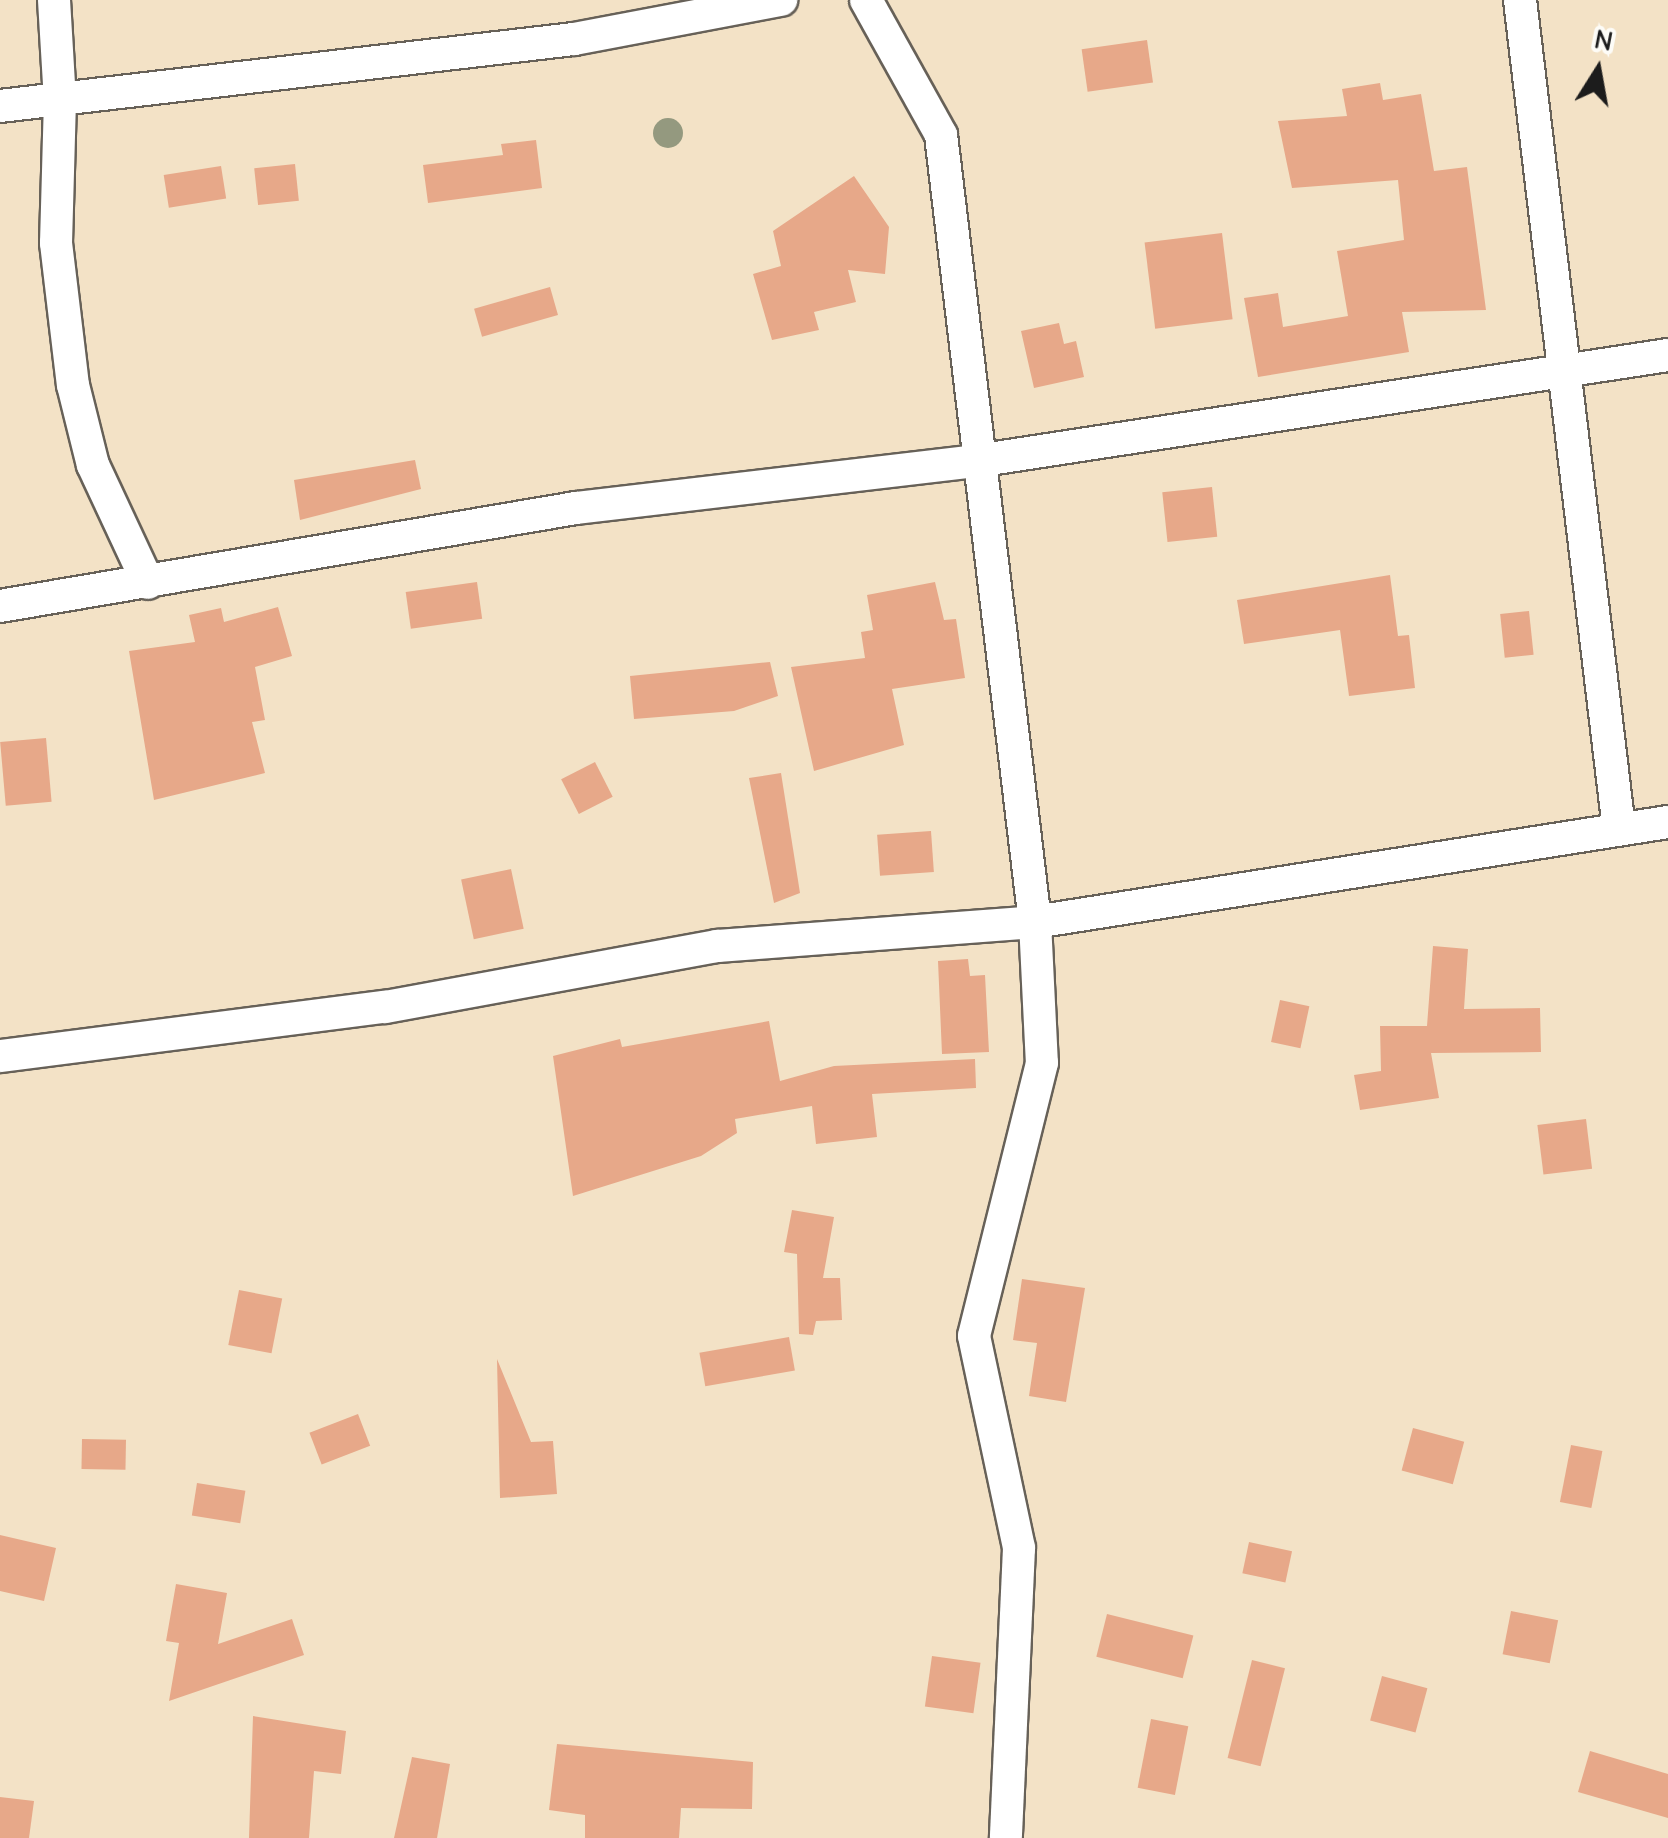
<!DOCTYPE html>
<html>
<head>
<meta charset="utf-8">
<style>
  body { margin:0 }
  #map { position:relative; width:1668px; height:1838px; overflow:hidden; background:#f3e2c6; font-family:"Comic Neue",sans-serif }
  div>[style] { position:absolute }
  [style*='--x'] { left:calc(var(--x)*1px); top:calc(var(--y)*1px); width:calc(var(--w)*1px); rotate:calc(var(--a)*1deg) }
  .building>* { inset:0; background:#e7a889; transform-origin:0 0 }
  .roads { filter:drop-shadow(2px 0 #676158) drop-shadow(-2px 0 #676158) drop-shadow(0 2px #676158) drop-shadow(0 -2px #676158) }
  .street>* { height:32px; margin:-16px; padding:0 16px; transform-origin:16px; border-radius:16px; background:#fff }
  .trees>* { width:30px; height:30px; margin:-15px; border-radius:50%; background:#94997f }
  span { translate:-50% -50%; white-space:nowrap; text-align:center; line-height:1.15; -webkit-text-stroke:9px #fdfcf7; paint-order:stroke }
  .north { position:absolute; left:1548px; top:20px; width:100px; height:100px; -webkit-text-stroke:8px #fdfcf7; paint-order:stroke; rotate:11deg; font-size:28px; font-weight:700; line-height:40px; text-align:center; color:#1c1c1c }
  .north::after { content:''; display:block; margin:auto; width:35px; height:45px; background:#1c1c1c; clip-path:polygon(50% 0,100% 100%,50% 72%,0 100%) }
</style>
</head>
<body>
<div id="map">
  <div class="building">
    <i style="left:1147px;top:40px;width:43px;height:66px;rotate:82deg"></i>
    <i style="clip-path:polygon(1380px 83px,1383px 100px,1421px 94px,1434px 171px,1467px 167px,1486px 310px,1402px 312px,1409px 352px,1258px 377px,1244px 298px,1278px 293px,1283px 327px,1348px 316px,1337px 251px,1404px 240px,1398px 180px,1292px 188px,1278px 121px,1347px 116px,1342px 89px)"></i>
    <i style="clip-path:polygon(536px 140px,542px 188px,428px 203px,423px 165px,503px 155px,501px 144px)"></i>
    <i style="left:295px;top:164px;width:37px;height:41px;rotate:84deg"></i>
    <i style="left:221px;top:166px;width:33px;height:58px;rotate:81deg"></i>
    <i style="clip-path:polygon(854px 176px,889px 227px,885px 274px,848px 270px,856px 302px,814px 312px,819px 330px,772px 340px,753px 274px,781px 266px,773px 231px)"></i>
    <i style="left:1222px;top:233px;width:87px;height:78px;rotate:83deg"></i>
    <i style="left:550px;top:287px;width:29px;height:79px;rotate:74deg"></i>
    <i style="clip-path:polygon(1059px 323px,1064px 344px,1076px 341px,1084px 377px,1034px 388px,1021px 331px)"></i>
    <i style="clip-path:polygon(415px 460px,421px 489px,300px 520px,294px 480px)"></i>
    <i style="left:1212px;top:487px;width:50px;height:50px;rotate:84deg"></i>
    <i style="clip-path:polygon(1390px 575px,1398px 636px,1409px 635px,1415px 688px,1349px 696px,1340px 630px,1244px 644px,1237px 600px)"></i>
    <i style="left:477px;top:582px;width:37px;height:72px;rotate:82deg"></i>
    <i style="clip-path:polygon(935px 582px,944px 620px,956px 619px,965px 678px,892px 689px,904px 745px,814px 771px,791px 667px,865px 658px,861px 632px,873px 630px,867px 595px)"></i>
    <i style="clip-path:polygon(278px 607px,292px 656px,255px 667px,265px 720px,252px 722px,265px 773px,154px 800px,129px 651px,195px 642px,189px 615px,221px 608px,224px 622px)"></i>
    <i style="left:1529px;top:611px;width:44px;height:29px;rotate:84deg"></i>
    <i style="clip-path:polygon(770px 662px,778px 696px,734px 711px,634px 719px,630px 676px)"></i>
    <i style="left:46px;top:738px;width:64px;height:46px;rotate:85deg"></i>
    <i style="left:595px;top:762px;width:39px;height:38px;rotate:63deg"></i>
    <i style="clip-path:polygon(781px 773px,800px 893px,774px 903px,749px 778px)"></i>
    <i style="left:931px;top:831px;width:41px;height:54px;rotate:86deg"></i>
    <i style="left:511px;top:869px;width:61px;height:51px;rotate:78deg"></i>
    <i style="clip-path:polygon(1433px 946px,1468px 949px,1464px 1009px,1540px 1008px,1541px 1052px,1431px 1053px,1439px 1098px,1360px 1110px,1354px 1075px,1381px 1071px,1380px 1026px,1427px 1026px)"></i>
    <i style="clip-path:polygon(968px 959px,970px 976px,985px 975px,989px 1052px,942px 1054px,938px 961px)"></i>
    <i style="left:1280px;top:1000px;width:30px;height:43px;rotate:12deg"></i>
    <i style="clip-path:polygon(769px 1021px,780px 1081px,834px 1066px,975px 1059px,976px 1088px,872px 1094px,877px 1137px,816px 1144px,812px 1106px,735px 1119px,737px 1133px,701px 1156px,573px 1196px,553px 1056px,620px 1039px,622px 1047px)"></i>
    <i style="left:1586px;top:1119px;width:50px;height:49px;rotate:83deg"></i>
    <i style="clip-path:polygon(792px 1210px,834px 1217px,823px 1278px,840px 1278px,842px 1320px,816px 1321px,813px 1335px,799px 1334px,797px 1254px,784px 1252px)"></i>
    <i style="clip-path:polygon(1022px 1279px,1085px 1288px,1066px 1402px,1029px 1396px,1037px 1343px,1013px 1340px)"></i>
    <i style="left:239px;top:1290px;width:44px;height:56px;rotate:11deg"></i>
    <i style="left:789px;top:1337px;width:34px;height:91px;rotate:80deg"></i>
    <i style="clip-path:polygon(497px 1359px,531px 1442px,553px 1441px,557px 1494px,500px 1498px)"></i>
    <i style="left:358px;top:1414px;width:34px;height:52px;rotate:69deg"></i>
    <i style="left:1413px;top:1428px;width:53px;height:44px;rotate:15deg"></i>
    <i style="left:82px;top:1439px;width:44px;height:30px;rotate:1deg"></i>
    <i style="left:1571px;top:1445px;width:32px;height:58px;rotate:11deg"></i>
    <i style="left:197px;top:1483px;width:49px;height:33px;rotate:9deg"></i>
    <i style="clip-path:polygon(0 1535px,56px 1548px,44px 1601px,0 1591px)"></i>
    <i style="left:1249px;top:1542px;width:44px;height:32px;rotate:12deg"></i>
    <i style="clip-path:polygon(176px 1584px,227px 1593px,218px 1644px,292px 1619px,304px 1655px,169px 1701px,179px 1643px,166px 1641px)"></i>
    <i style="left:1511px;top:1611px;width:48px;height:44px;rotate:11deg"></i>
    <i style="left:1107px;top:1614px;width:89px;height:44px;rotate:14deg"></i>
    <i style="left:932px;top:1656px;width:49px;height:51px;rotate:8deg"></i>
    <i style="left:1252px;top:1660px;width:34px;height:101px;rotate:14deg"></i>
    <i style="left:1382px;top:1676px;width:47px;height:46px;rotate:15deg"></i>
    <i style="clip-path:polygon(253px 1716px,346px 1731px,341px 1774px,314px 1771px,309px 1838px,249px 1838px)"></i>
    <i style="left:1151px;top:1719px;width:38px;height:70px;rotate:11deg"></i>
    <i style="clip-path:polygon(557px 1744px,753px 1762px,752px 1809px,681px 1808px,679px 1838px,585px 1838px,585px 1815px,549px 1810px)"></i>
    <i style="clip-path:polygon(1590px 1751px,1668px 1774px,1668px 1818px,1578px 1792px)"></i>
    <i style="clip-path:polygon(412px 1757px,450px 1764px,437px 1838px,394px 1838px)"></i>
    <i style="clip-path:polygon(0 1797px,34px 1801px,29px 1838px,0 1838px)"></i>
  </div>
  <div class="roads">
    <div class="street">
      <i style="--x:54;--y:0;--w:100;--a:86.6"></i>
      <i style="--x:60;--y:100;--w:143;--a:91.6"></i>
      <i style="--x:56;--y:243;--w:143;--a:83.2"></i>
      <i style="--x:73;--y:385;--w:82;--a:76"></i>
      <i style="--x:93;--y:465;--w:130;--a:65"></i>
      <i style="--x:866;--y:0;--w:154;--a:60.9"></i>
      <i style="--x:941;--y:135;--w:793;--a:83.19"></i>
      <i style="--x:1035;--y:922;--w:141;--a:87.2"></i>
      <i style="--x:1042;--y:1063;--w:281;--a:104"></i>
      <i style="--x:974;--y:1336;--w:217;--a:78"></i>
      <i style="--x:1019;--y:1548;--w:290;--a:92.6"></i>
      <i style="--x:1520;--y:0;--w:835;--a:83.19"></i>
      <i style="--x:0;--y:106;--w:578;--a:-6.66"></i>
      <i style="--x:574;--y:39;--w:211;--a:-10.7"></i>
      <i style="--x:0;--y:606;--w:584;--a:-9.66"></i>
      <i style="--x:576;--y:508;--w:403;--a:-6.7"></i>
      <i style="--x:976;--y:461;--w:700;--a:-8.71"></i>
      <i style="--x:0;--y:1056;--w:388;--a:-7.3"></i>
      <i style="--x:385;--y:1007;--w:338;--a:-10.4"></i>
      <i style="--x:717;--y:946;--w:319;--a:-4.3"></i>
      <i style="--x:1035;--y:922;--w:641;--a:-8.98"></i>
    </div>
  </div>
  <div class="trees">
    <i style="left:668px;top:133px"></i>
  </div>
  <div class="north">N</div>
</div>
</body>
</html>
